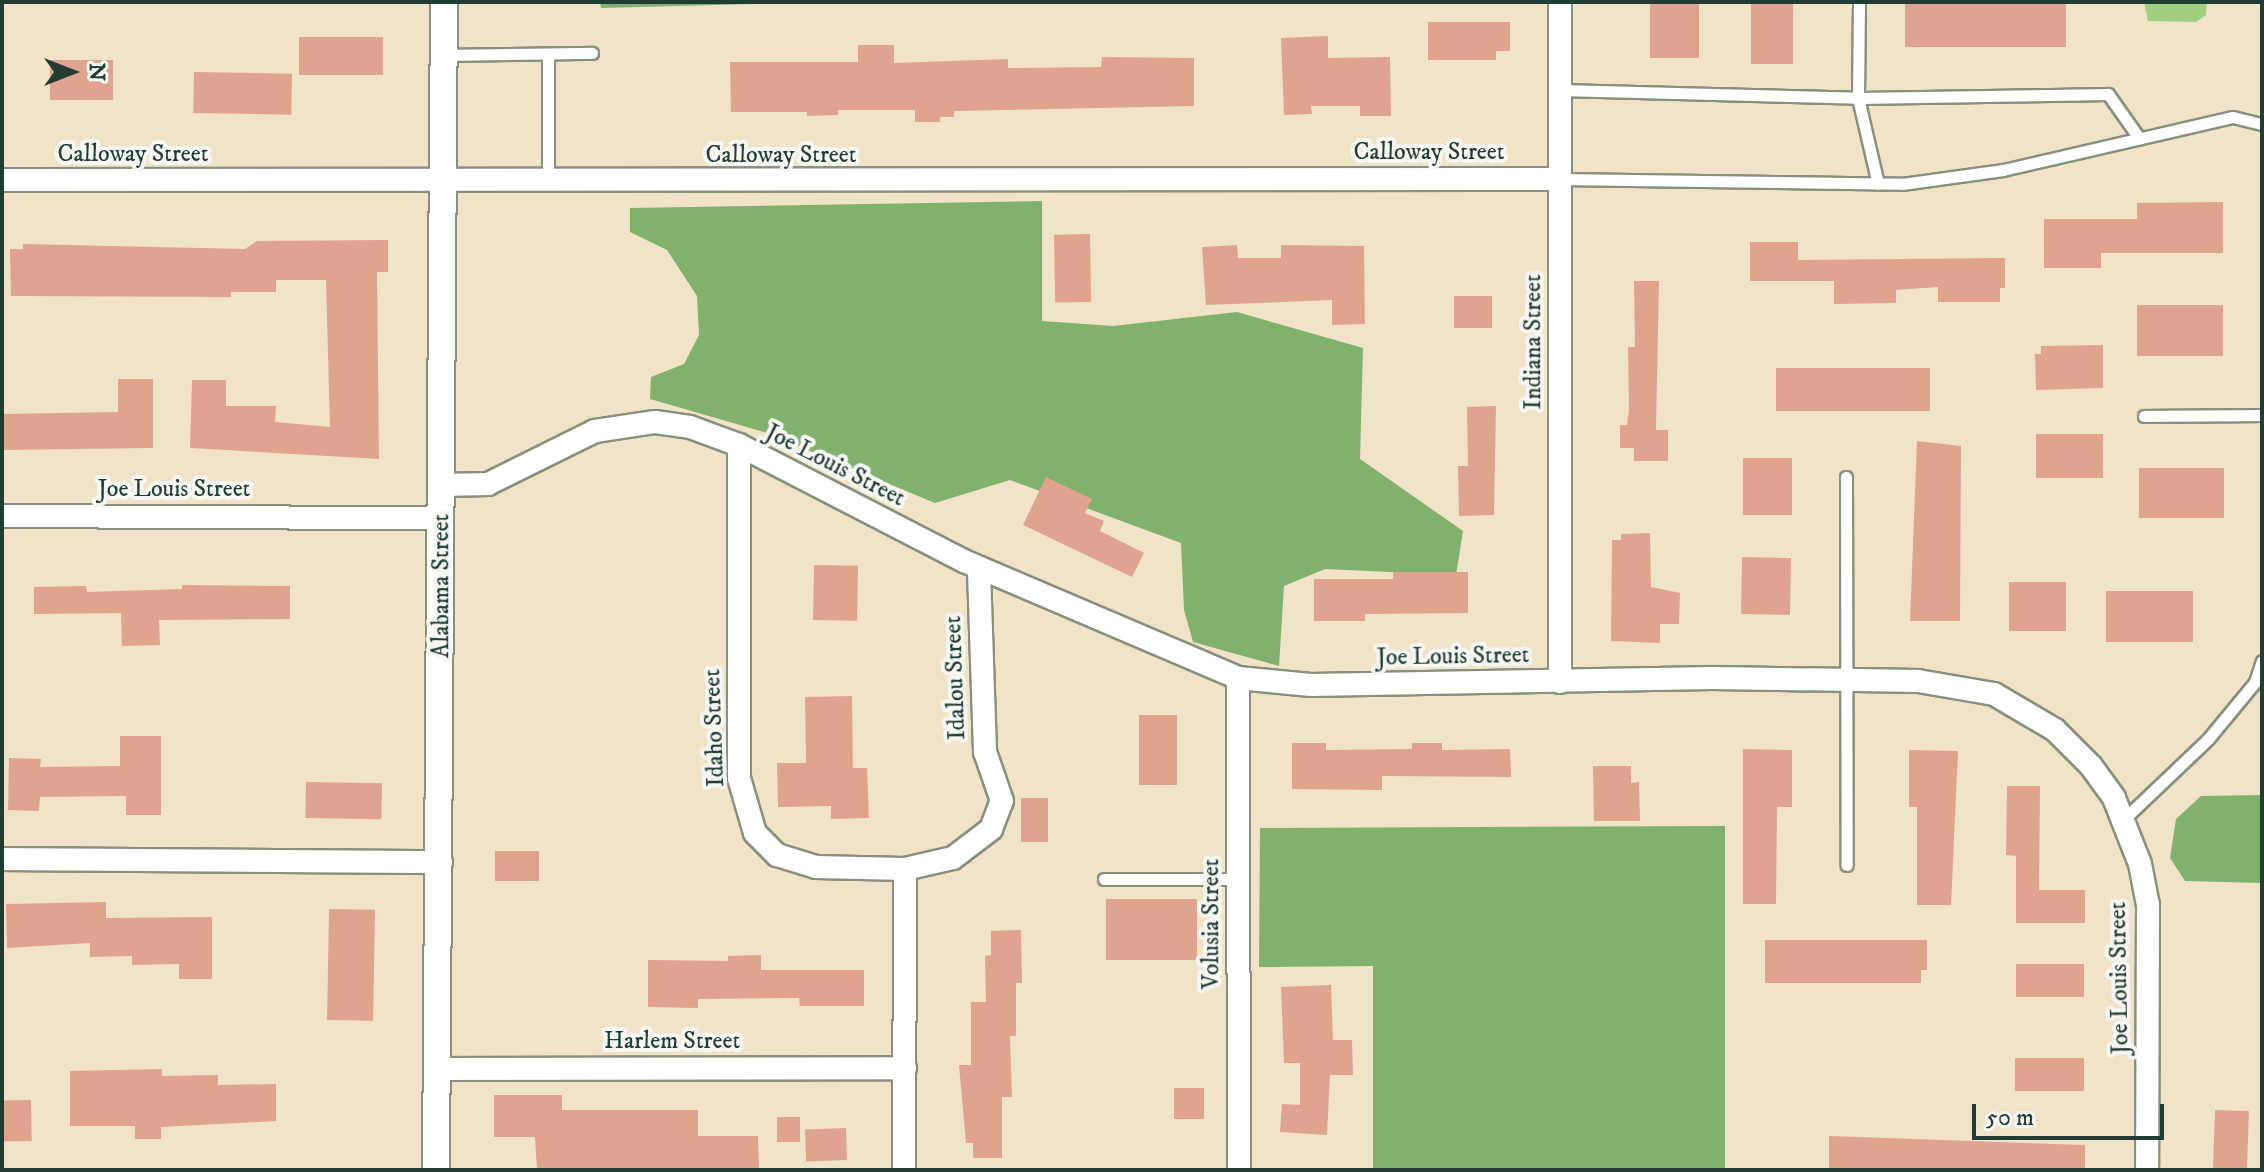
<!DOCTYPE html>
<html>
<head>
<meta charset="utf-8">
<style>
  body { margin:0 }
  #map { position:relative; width:2264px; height:1172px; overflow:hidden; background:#f0e3c7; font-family:"IM FELL DW Pica",serif }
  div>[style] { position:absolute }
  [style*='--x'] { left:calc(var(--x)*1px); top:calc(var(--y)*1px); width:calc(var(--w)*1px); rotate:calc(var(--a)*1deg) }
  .green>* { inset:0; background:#a0d07f }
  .forest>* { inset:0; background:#80b26e }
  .building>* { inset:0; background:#e0a48e; transform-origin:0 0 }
  .roads { filter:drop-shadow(2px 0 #88907e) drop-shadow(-2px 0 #88907e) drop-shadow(0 2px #88907e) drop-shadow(0 -2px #88907e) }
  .service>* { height:11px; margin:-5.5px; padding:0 5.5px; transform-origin:5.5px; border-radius:5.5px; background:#fff }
  .minor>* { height:22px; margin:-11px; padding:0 11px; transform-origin:11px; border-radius:11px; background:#fff }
  .tertiary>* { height:26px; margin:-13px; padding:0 13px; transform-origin:13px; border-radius:13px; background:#fff }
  span { translate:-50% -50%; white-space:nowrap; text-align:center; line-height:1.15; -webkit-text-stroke:8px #f6f6f2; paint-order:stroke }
  .street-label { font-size:24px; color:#1f3d34 }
  .frame { position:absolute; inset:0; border:4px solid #1f3d34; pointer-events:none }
  .north { position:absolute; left:32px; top:32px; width:80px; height:80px; -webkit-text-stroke:6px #f6f6f2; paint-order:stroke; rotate:90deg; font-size:22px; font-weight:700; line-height:32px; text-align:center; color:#1f3d34 }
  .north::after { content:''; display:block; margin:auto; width:28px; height:36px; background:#1f3d34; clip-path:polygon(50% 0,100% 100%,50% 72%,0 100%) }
  .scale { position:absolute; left:1972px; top:1104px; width:192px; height:36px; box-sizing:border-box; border:4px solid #1f3d34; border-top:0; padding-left:10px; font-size:24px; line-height:28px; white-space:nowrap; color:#1f3d34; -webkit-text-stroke:6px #f6f6f2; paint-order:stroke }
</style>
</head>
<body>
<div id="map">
  <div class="green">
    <i style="clip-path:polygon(2144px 2px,2207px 2px,2206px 15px,2196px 22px,2148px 21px)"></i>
  </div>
  <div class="forest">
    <i style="clip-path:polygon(600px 2px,825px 2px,601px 8px)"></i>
    <i style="clip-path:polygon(1042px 201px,1042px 321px,1113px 326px,1237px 312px,1363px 348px,1360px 459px,1463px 531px,1456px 575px,1325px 569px,1284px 586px,1279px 666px,1193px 642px,1184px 610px,1181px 543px,1010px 480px,935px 503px,764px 432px,650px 399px,651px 377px,684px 364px,699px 335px,697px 296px,667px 250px,630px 232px,630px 208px)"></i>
    <i style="clip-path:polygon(2262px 795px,2262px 883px,2185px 881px,2170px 858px,2176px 819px,2201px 796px)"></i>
    <i style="clip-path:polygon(1725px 826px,1725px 1170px,1373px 1170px,1373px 966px,1259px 967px,1260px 828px)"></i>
  </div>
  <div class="building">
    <i style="left:1650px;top:2px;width:49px;height:56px"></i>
    <i style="left:1751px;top:2px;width:42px;height:62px"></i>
    <i style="left:1905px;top:2px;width:161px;height:45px"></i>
    <i style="clip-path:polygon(1428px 22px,1510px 22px,1510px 51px,1496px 51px,1496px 60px,1428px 60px)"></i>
    <i style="clip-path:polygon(1328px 36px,1328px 58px,1390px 57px,1391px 116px,1360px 116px,1360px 106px,1311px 106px,1312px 114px,1284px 115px,1281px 38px)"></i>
    <i style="left:383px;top:37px;width:38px;height:84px;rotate:90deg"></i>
    <i style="clip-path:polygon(858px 45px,894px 45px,894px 63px,1008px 59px,1008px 68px,1101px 67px,1102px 57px,1194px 58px,1194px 106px,954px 111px,954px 117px,940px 117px,940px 122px,915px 122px,915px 110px,838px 110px,838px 115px,807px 116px,807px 112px,731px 112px,730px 62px,858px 62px)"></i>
    <i style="left:50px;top:60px;width:63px;height:40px"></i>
    <i style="left:194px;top:72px;width:98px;height:41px;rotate:1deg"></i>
    <i style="clip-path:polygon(2223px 202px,2223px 253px,2101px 253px,2101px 268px,2044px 268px,2044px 219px,2137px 219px,2137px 203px)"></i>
    <i style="left:1090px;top:234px;width:68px;height:36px;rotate:89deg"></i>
    <i style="clip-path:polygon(388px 240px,388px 272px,377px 272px,379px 459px,190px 448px,192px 380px,226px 380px,226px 406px,276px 406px,275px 422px,330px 427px,326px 280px,276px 280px,276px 292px,231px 292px,231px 297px,11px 296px,10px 249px,23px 249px,23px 244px,245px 249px,257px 241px)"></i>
    <i style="clip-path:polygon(1750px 242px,1798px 242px,1798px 260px,2005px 258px,2005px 288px,2000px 288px,2000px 302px,1938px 302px,1938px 287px,1896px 290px,1896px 303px,1834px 304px,1834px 281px,1750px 281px)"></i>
    <i style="clip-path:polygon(1237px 245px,1238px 258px,1281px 258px,1281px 245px,1364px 246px,1365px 324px,1332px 325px,1332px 300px,1206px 305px,1202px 247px)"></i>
    <i style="clip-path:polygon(1634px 281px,1659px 281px,1656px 430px,1668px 430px,1668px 461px,1634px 461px,1634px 448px,1620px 448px,1620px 425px,1627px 425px,1629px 409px,1628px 347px,1635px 347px)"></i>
    <i style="left:1492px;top:296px;width:32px;height:38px;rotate:90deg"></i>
    <i style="left:2137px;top:305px;width:86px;height:51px"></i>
    <i style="clip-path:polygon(2103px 345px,2103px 388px,2036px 390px,2035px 354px,2041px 354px,2041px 346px)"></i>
    <i style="left:1776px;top:368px;width:154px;height:43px"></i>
    <i style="clip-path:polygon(118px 379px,153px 379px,153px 448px,2px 450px,2px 414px,118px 412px)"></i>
    <i style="clip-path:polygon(1496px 406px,1494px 515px,1459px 516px,1458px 466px,1468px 466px,1467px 407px)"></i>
    <i style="left:2036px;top:434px;width:67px;height:44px"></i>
    <i style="clip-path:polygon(1917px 441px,1961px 446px,1960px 621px,1910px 621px)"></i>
    <i style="left:1743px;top:458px;width:49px;height:57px"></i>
    <i style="left:2139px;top:468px;width:85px;height:50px"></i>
    <i style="clip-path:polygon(1046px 477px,1092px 499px,1085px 513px,1104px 521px,1100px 531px,1144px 553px,1132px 577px,1023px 525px)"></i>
    <i style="clip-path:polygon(1650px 533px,1651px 587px,1680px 593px,1679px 624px,1660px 624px,1660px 643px,1611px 641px,1612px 540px,1621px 540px,1621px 534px)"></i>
    <i style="left:1742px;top:557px;width:49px;height:57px;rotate:1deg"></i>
    <i style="left:814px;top:565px;width:44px;height:55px;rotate:1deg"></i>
    <i style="clip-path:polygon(1393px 572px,1468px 572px,1468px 613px,1365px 614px,1365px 621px,1314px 621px,1314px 579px,1393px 579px)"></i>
    <i style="left:2009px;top:582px;width:57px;height:49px"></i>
    <i style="clip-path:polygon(182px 585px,290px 586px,290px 619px,159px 620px,160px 645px,122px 646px,121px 613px,34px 614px,34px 587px,86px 586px,87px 592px,182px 589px)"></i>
    <i style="left:2106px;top:591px;width:87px;height:51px"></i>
    <i style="clip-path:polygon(852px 696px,853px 768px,867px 768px,869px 818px,831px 819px,831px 806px,778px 807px,777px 763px,806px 763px,805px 697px)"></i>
    <i style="left:1139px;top:715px;width:38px;height:70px"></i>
    <i style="clip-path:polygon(120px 736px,161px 736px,161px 815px,126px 815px,126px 796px,40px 797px,39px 811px,8px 810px,9px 758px,41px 759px,40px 767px,120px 766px)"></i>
    <i style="clip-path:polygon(1292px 743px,1326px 743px,1326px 750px,1412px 749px,1412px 743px,1442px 743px,1442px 750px,1510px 749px,1511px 777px,1382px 776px,1382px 790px,1292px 789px)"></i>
    <i style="clip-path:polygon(1743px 749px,1792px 750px,1792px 807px,1777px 807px,1776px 904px,1743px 904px)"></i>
    <i style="clip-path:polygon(1909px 750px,1958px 751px,1951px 905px,1917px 905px,1917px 807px,1909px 807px)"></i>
    <i style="clip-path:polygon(1593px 766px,1631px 766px,1631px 783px,1639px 782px,1640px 821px,1594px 821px)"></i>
    <i style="left:306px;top:782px;width:76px;height:36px;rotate:1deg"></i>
    <i style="clip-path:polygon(2007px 786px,2040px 786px,2039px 890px,2085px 890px,2085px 923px,2016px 923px,2016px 856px,2006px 855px)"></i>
    <i style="left:1021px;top:798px;width:27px;height:44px"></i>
    <i style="left:495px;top:851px;width:44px;height:30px"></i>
    <i style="left:1106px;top:899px;width:91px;height:61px"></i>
    <i style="clip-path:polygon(106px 902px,106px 918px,212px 917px,212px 979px,179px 979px,179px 964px,132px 965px,132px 956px,90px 957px,90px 943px,7px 948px,6px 904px)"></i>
    <i style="left:329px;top:909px;width:46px;height:111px;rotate:1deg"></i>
    <i style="clip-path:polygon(1021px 930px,1022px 983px,1016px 983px,1016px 1036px,1010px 1036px,1012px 1097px,1002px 1097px,1002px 1158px,973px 1158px,973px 1143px,966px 1143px,959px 1065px,971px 1065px,971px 1002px,986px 1002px,985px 956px,991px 955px,991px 931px)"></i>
    <i style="clip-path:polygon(1765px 940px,1927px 940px,1927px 970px,1921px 970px,1921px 983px,1765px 983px)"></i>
    <i style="clip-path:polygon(761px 955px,761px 970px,864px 970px,864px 1006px,800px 1006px,799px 998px,698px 999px,698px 1008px,648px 1007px,648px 960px,728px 961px,728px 956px)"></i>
    <i style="left:2084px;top:964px;width:33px;height:68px;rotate:90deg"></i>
    <i style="clip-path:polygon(1331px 985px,1333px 1040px,1352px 1040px,1353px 1075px,1330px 1075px,1327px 1135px,1280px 1132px,1282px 1104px,1300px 1105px,1300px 1063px,1284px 1063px,1281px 987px)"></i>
    <i style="left:2084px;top:1058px;width:33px;height:69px;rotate:90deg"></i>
    <i style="clip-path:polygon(162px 1069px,162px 1076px,218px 1075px,218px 1085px,276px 1084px,276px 1121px,161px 1127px,161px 1139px,135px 1139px,135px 1126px,70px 1126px,70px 1071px)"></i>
    <i style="left:1174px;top:1088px;width:30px;height:31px"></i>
    <i style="clip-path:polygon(494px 1095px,562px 1095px,562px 1110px,698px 1110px,698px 1136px,758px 1136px,759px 1170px,537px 1170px,535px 1137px,494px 1137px)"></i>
    <i style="left:31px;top:1100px;width:41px;height:29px;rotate:89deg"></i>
    <i style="left:2215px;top:1110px;width:34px;height:60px;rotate:2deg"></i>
    <i style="left:777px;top:1117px;width:23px;height:25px"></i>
    <i style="left:846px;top:1128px;width:32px;height:41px;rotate:88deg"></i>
    <i style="clip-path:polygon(1829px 1136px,2085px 1145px,2085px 1170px,1829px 1169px)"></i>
  </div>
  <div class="roads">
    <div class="service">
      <i style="--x:1859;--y:2;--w:96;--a:90.6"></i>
      <i style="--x:1858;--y:98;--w:88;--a:76.9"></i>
      <i style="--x:548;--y:54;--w:128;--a:90"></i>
      <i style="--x:444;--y:55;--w:148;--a:-0.8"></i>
      <i style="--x:1560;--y:90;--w:298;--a:1.5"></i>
      <i style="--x:1858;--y:98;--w:250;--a:-0.9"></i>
      <i style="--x:2108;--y:94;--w:54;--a:54.8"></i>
      <i style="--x:1560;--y:179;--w:342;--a:0.8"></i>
      <i style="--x:1902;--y:184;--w:102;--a:-7.9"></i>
      <i style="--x:2003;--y:170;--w:236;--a:-13"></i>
      <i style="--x:2233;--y:117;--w:30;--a:14"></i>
      <i style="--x:2144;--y:416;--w:118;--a:-0.5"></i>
      <i style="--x:1846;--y:477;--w:388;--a:89.9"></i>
      <i style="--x:2124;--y:819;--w:116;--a:-43.6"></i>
      <i style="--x:2208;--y:739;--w:74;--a:-50.5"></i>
      <i style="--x:2255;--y:682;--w:22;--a:-72"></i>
      <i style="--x:1104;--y:879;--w:134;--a:0"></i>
    </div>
    <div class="minor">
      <i style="--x:2;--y:180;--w:1558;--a:-0.04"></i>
      <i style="--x:739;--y:445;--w:333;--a:90"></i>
      <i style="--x:739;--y:778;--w:57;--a:73.8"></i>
      <i style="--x:755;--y:833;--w:31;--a:45"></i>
      <i style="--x:777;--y:855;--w:41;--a:17.1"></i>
      <i style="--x:816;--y:867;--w:89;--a:1.3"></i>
      <i style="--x:905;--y:869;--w:49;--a:-12.9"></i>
      <i style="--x:953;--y:858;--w:48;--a:-37.3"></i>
      <i style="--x:991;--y:829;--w:30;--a:-69"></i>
      <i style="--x:1002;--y:801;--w:52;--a:-109.1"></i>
      <i style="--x:985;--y:752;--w:184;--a:-91.9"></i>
      <i style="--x:442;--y:485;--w:46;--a:-1.2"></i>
      <i style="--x:488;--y:484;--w:119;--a:-26.4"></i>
      <i style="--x:595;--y:431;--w:61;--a:-8.5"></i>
      <i style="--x:655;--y:422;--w:35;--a:8"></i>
      <i style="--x:690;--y:427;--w:52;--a:20.2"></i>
      <i style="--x:739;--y:445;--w:253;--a:27.3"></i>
      <i style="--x:964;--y:561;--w:298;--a:23.1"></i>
      <i style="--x:1238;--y:678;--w:73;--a:5.5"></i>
      <i style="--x:1311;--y:685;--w:401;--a:-1"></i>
      <i style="--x:1712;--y:678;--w:206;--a:0.8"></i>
      <i style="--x:1918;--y:681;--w:77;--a:9.7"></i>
      <i style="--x:1994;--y:694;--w:71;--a:30.5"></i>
      <i style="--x:2055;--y:730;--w:51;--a:45"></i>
      <i style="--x:2091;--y:766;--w:39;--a:54"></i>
      <i style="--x:2114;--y:798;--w:71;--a:68.5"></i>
      <i style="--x:2140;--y:864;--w:42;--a:79"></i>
      <i style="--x:2148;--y:905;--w:265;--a:90.2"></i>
      <i style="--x:2;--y:516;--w:440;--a:0.3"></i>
      <i style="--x:1238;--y:678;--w:492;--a:89.9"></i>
      <i style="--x:1560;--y:682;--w:680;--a:-90"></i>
      <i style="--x:2;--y:859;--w:439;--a:0.4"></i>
      <i style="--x:439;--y:1069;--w:466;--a:-0.1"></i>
      <i style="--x:904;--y:1170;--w:301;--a:-89.8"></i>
    </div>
    <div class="tertiary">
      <i style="--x:436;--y:1170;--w:1168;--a:-89.61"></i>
    </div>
  </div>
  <div class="street-label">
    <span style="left:1429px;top:153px">Calloway Street</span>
    <span style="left:133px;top:155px">Calloway Street</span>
    <span style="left:781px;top:156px">Calloway Street</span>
    <span style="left:1534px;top:342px;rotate:-90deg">Indiana Street</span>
    <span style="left:835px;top:466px;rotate:27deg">Joe Louis Street</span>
    <span style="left:174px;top:490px">Joe Louis Street</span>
    <span style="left:442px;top:586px;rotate:-90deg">Alabama Street</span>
    <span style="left:1453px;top:657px;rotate:-1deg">Joe Louis Street</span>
    <span style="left:956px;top:678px;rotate:-92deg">Idalou Street</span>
    <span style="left:715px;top:728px;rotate:-92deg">Idaho Street</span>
    <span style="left:1212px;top:924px;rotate:-90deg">Volusia Street</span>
    <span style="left:2120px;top:978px;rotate:-91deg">Joe Louis Street</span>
    <span style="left:672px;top:1042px">Harlem Street</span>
  </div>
  <div class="frame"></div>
  <div class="north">N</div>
  <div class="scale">50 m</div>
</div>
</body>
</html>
